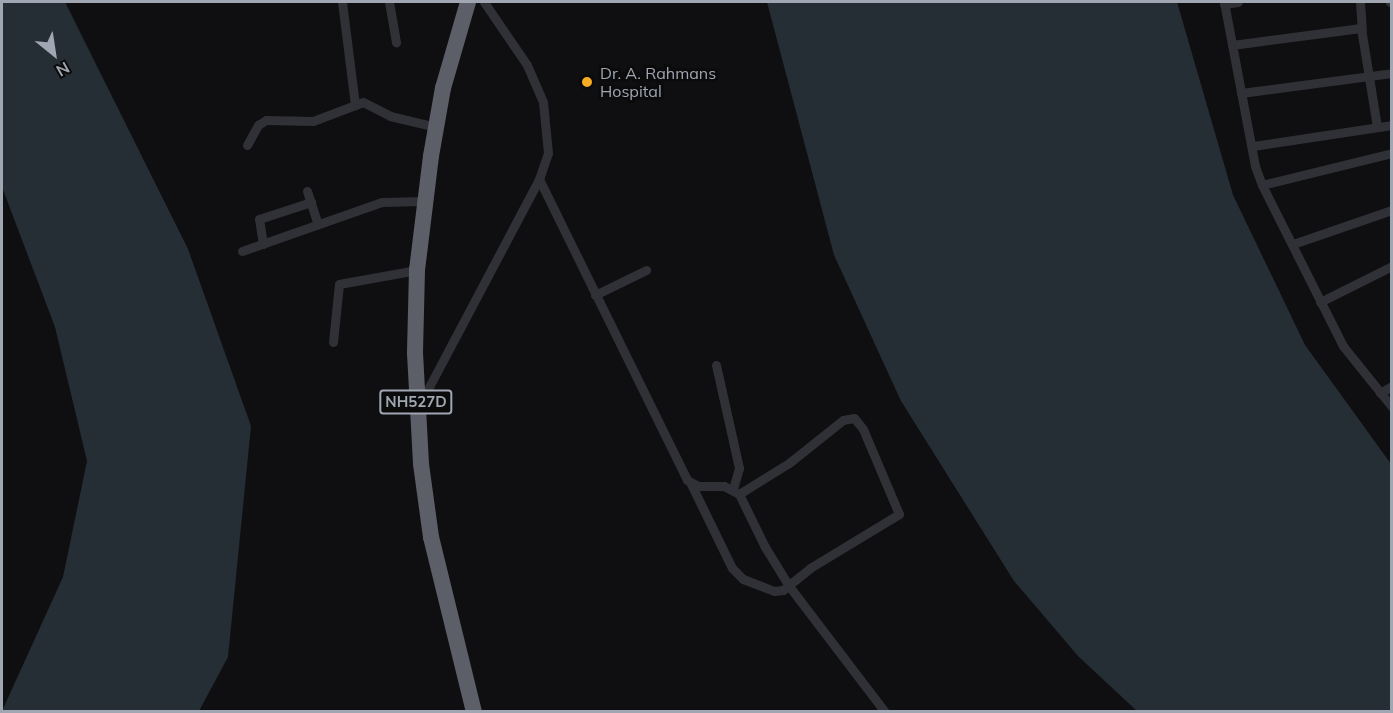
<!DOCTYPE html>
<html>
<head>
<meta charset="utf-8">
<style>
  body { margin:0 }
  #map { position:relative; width:1393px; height:713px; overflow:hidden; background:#0f0f11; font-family:Mulish,sans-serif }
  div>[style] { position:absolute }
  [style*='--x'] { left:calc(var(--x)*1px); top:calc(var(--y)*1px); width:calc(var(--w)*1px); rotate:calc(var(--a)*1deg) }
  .water>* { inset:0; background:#262e35 }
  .street>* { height:9px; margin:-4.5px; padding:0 4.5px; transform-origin:4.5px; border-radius:4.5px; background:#303136 }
  .highway>* { height:16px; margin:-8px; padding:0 8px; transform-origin:8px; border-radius:8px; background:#5c5f67 }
  .dots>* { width:16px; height:16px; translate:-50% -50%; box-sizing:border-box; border:3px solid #0b0b0c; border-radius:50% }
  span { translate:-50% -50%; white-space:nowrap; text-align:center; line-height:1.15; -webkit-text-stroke:6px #0b0b0c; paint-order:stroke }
  .shield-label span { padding:2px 4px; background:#0b0b0c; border:2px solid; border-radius:4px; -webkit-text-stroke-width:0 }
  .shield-label { font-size:15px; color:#a0a6b2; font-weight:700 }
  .poi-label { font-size:16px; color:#a0a6b2 }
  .left { translate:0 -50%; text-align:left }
  .frame { position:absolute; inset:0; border:3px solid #a0a6b2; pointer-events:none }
  .north { position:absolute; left:24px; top:24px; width:60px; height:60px; -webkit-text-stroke:4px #0b0b0c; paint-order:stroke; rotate:150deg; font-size:16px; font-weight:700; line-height:24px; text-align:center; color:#a0a6b2 }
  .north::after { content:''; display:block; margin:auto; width:21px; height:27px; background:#a0a6b2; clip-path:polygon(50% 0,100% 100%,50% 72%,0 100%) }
</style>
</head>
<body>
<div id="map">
  <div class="water">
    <i style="clip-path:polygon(2px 2px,65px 2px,188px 249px,251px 426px,228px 657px,199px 711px,2px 711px,63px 577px,87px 461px,55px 327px,2px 187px)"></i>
    <i style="clip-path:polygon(767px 2px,1177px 2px,1233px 195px,1305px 345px,1391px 464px,1391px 711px,1137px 711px,1078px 656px,1014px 581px,901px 401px,834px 255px)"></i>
  </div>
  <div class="street">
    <i style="--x:342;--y:2;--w:104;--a:82.8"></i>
    <i style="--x:389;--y:2;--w:41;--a:80.1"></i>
    <i style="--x:484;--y:2;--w:76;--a:55.7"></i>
    <i style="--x:527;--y:65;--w:40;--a:66.6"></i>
    <i style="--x:543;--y:102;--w:51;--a:84.4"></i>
    <i style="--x:548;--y:153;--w:28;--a:109"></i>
    <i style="--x:1224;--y:2;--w:167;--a:79.3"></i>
    <i style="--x:1255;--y:166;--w:20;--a:70"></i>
    <i style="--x:1262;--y:185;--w:180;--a:63.3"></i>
    <i style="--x:1343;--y:346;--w:78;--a:51.2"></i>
    <i style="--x:1360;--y:2;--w:27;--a:86"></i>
    <i style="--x:1390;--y:2;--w:2;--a:27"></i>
    <i style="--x:1224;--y:4;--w:14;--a:-8"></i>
    <i style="--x:1232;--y:45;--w:130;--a:-7.5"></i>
    <i style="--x:1361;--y:28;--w:100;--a:80.8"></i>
    <i style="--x:1241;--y:93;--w:152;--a:-7.5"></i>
    <i style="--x:247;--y:145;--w:23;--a:-61"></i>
    <i style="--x:258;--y:125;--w:9;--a:-32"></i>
    <i style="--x:266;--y:120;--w:47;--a:1.2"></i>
    <i style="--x:313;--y:121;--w:53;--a:-20.8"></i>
    <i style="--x:363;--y:102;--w:30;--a:27"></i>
    <i style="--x:390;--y:116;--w:47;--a:13.4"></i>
    <i style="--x:1253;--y:146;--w:141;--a:-8.6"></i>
    <i style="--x:1262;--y:185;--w:134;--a:-13.8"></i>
    <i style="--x:307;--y:191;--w:35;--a:72"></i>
    <i style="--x:263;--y:244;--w:25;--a:-99"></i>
    <i style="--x:259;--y:219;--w:55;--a:-18.1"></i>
    <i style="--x:1293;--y:244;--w:105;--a:-19"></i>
    <i style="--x:242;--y:251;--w:148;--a:-19.3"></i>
    <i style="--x:382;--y:202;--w:43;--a:-1.3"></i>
    <i style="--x:595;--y:295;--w:57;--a:-26.1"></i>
    <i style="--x:1320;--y:302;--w:80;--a:-26.6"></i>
    <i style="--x:333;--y:342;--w:58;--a:-84.1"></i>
    <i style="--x:339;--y:284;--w:79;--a:-10.2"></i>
    <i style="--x:716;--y:365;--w:106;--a:77.4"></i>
    <i style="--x:739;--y:468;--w:22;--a:106"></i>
    <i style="--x:1380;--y:393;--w:14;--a:-30"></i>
    <i style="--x:420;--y:404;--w:255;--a:-62.1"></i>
    <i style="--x:539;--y:179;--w:335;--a:63.8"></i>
    <i style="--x:687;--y:480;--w:13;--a:29"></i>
    <i style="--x:698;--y:486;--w:26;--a:0"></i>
    <i style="--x:724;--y:486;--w:17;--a:28"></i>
    <i style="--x:739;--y:494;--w:59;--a:63.9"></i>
    <i style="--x:765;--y:547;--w:46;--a:58.4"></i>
    <i style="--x:789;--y:586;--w:158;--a:52.7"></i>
    <i style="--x:691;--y:484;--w:93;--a:64"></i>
    <i style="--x:732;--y:568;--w:16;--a:45"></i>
    <i style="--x:743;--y:579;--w:33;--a:21"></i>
    <i style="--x:774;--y:591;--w:9;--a:-6"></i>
    <i style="--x:783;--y:590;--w:35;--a:-39"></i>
    <i style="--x:810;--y:568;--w:104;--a:-31.2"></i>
    <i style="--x:899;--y:514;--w:92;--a:-113"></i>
    <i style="--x:863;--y:429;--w:14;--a:-129"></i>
    <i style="--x:854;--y:418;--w:11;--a:170"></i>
    <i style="--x:843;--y:420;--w:69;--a:141.5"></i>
    <i style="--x:789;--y:463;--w:59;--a:148.2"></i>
  </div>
  <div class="highway">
    <i style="--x:468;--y:2;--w:90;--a:106.2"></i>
    <i style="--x:443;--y:88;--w:69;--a:100"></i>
    <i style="--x:431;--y:156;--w:115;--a:97"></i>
    <i style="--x:417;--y:270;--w:83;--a:91.4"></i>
    <i style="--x:415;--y:353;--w:111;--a:86.9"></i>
    <i style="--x:421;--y:464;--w:74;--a:82.2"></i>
    <i style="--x:431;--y:537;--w:180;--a:76.2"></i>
  </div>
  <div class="dots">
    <i style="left:587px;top:82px;background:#f7ac22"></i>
  </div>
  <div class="shield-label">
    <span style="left:416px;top:402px">NH527D</span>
  </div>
  <div class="poi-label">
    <span class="left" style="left:600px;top:82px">Dr. A. Rahmans<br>Hospital</span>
  </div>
  <div class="frame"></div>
  <div class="north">N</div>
</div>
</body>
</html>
